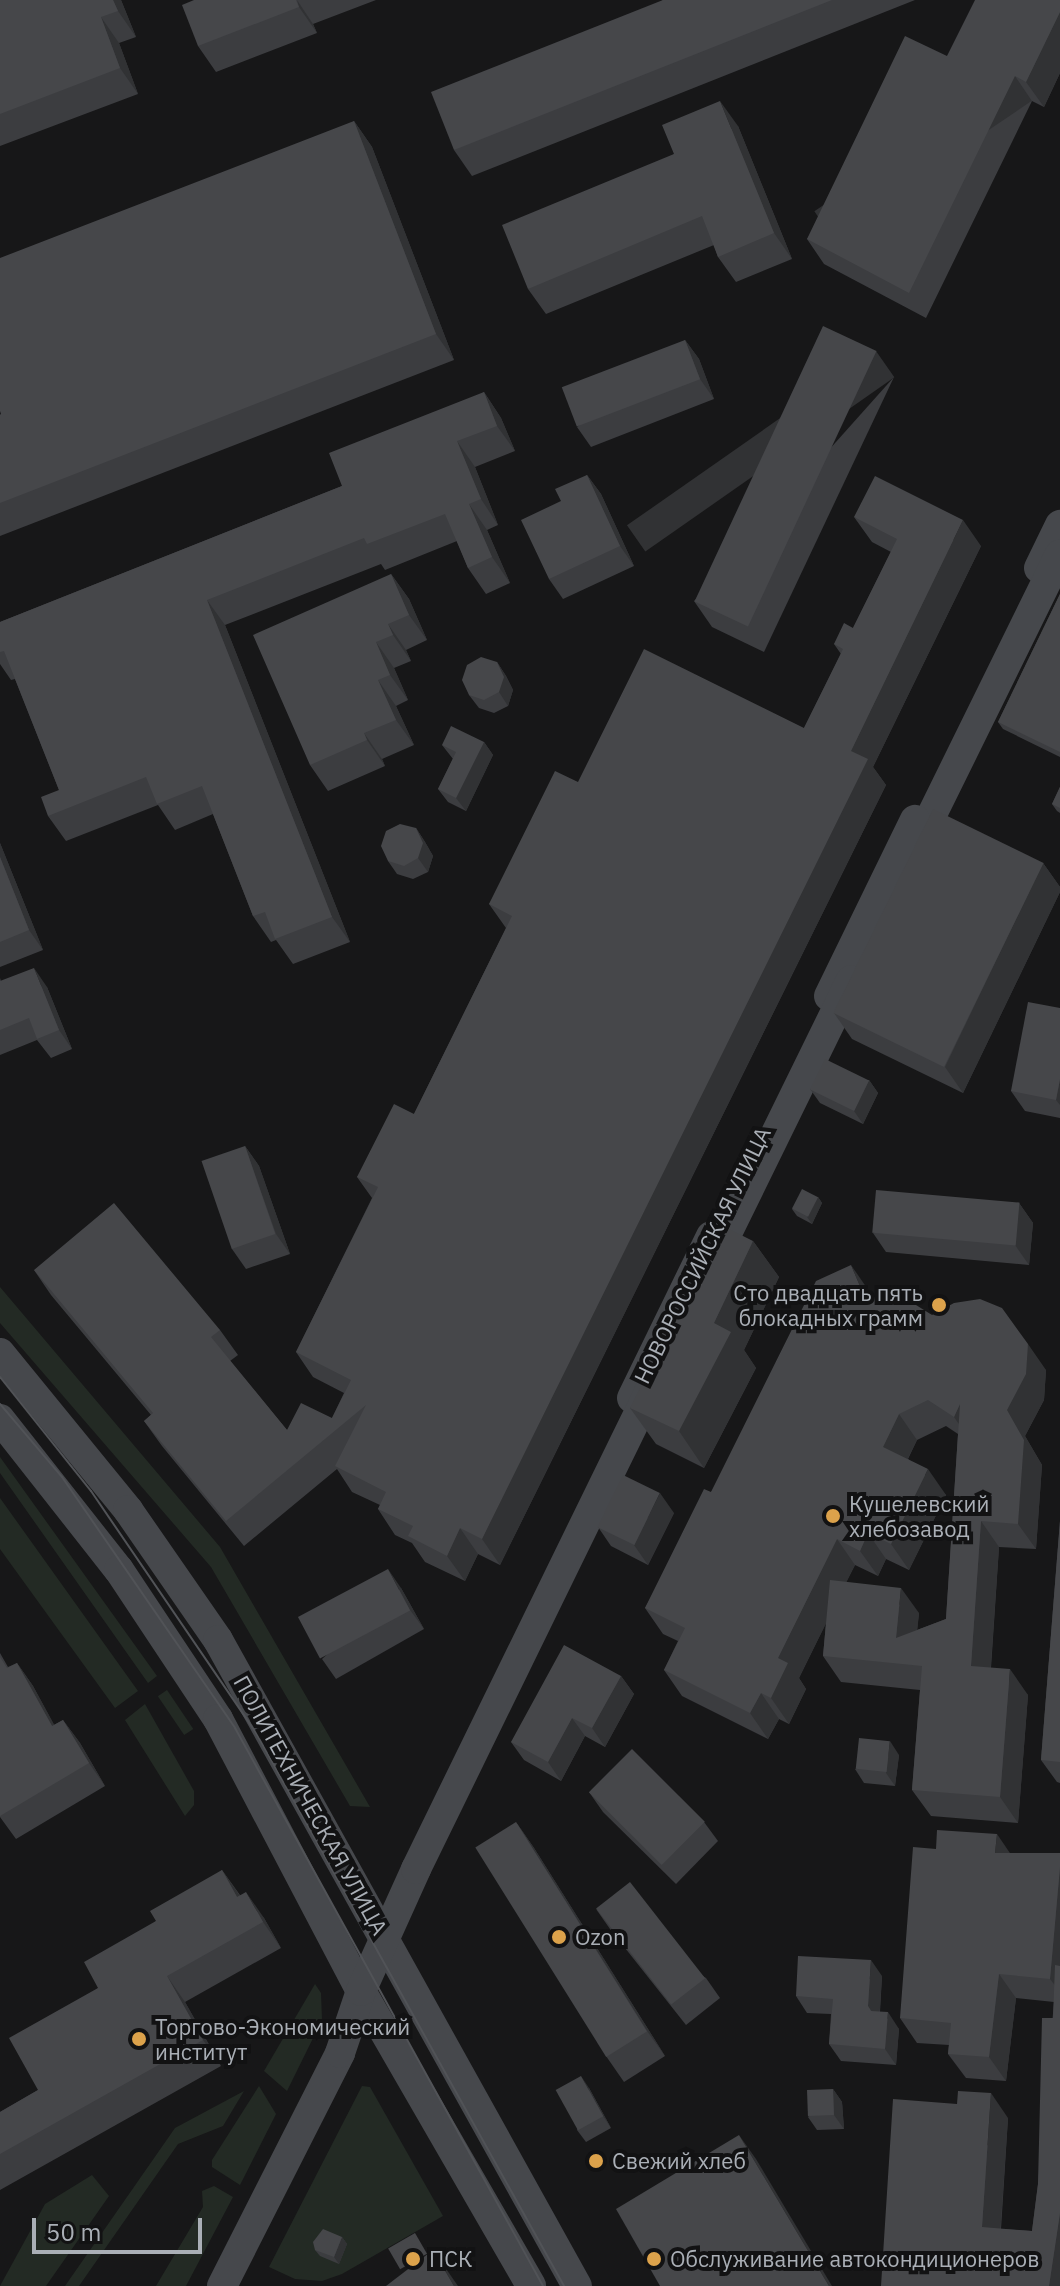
<!DOCTYPE html>
<html>
<head>
<meta charset="utf-8">
<style>
  body { margin:0 }
  #map { position:relative; width:1060px; height:2286px; overflow:hidden; background:#171718; font-family:"IBM Plex Sans",sans-serif }
  div>[style] { position:absolute }
  [style*='--x'] { left:calc(var(--x)*1px); top:calc(var(--y)*1px); width:calc(var(--w)*1px); rotate:calc(var(--a)*1deg) }
  .green>* { inset:0; background:#232a24; transform-origin:0 0 }
  .secondary>* { height:30px; margin:-15px; padding:0 15px; transform-origin:15px; border-radius:15px; background:#46484c }
  .tram>* { height:2px; margin:-1px; padding:0 1px; transform-origin:1px; border-radius:1px; background:#515357 }
  .wall>* { inset:0; background:#3c3d40 }
  .shaded-wall>* { inset:0; background:#313234; transform-origin:0 0 }
  .building>* { inset:0; background:#46474a; transform-origin:0 0 }
  .dots>* { width:22px; height:22px; translate:-50% -50%; box-sizing:border-box; border:4px solid #121213; border-radius:50% }
  span { translate:-50% -50%; white-space:nowrap; text-align:center; line-height:1.15; -webkit-text-stroke:8px #121213; paint-order:stroke }
  .street-label { font-size:22px; color:#aaafb6 }
  .poi-label { font-size:22px; color:#aaafb6 }
  .right { translate:-100% -50%; text-align:right }
  .left { translate:0 -50%; text-align:left }
  .scale { position:absolute; left:32px; top:2218px; width:170px; height:36px; box-sizing:border-box; border:4px solid #aaafb6; border-top:0; padding-left:10px; font-size:24px; line-height:28px; white-space:nowrap; color:#aaafb6; -webkit-text-stroke:6px #121213; paint-order:stroke }
</style>
</head>
<body>
<div id="map">
  <div class="green">
    <i style="clip-path:polygon(0 1287px,220px 1547px,370px 1807px,350px 1806px,211px 1567px,0 1323px)"></i>
    <i style="clip-path:polygon(0 1457px,157px 1676px,148px 1683px,0 1473px)"></i>
    <i style="clip-path:polygon(0 1498px,138px 1691px,115px 1708px,0 1549px)"></i>
    <i style="left:167px;top:1690px;width:47px;height:11px;rotate:56deg"></i>
    <i style="clip-path:polygon(145px 1704px,194px 1791px,194px 1805px,185px 1816px,125px 1720px)"></i>
    <i style="clip-path:polygon(315px 1984px,321px 1993px,322px 2020px,287px 2091px,264px 2071px)"></i>
    <i style="clip-path:polygon(259px 2086px,276px 2114px,240px 2185px,212px 2167px,212px 2160px)"></i>
    <i style="clip-path:polygon(362px 2086px,370px 2087px,443px 2216px,342px 2274px,322px 2281px,295px 2279px,269px 2267px)"></i>
    <i style="clip-path:polygon(244px 2091px,223px 2126px,178px 2144px,79px 2286px,65px 2286px,175px 2128px)"></i>
    <i style="clip-path:polygon(92px 2175px,109px 2196px,46px 2286px,0 2286px,45px 2204px)"></i>
    <i style="clip-path:polygon(214px 2186px,233px 2197px,186px 2286px,156px 2286px,203px 2207px,202px 2191px)"></i>
  </div>
  <div class="secondary">
    <i style="--x:1039;--y:568;--w:48;--a:-64"></i>
    <i style="--x:916;--y:847;--w:326;--a:-63.8"></i>
    <i style="--x:829;--y:996;--w:196;--a:-64"></i>
    <i style="--x:712;--y:1264;--w:316;--a:-63.9"></i>
    <i style="--x:0;--y:1353;--w:203;--a:50.8"></i>
    <i style="--x:128;--y:1510;--w:158;--a:55.3"></i>
    <i style="--x:218;--y:1640;--w:739;--a:60.94"></i>
    <i style="--x:632;--y:1398;--w:180;--a:-64"></i>
    <i style="--x:0;--y:1419;--w:192;--a:51.8"></i>
    <i style="--x:119;--y:1570;--w:179;--a:56.4"></i>
    <i style="--x:218;--y:1719;--w:307;--a:62.3"></i>
    <i style="--x:361;--y:1991;--w:340;--a:60"></i>
    <i style="--x:222;--y:2286;--w:261;--a:-63.1"></i>
    <i style="--x:340;--y:2053;--w:65;--a:-71.3"></i>
    <i style="--x:361;--y:1991;--w:134;--a:-65.7"></i>
    <i style="--x:416;--y:1869;--w:542;--a:-63.95"></i>
  </div>
  <div class="tram">
    <i style="--x:0;--y:1377;--w:146;--a:51.4"></i>
    <i style="--x:91;--y:1491;--w:291;--a:55.7"></i>
    <i style="--x:255;--y:1731;--w:635;--a:60.89"></i>
    <i style="--x:0;--y:1404;--w:96;--a:49.7"></i>
    <i style="--x:62;--y:1477;--w:305;--a:55.4"></i>
    <i style="--x:235;--y:1728;--w:637;--a:61.1"></i>
  </div>
  <div class="wall">
    <i style="clip-path:polygon(0 0,121px 0,136px 37px,119px 43px,138px 94px,0 146px)"></i>
    <i style="clip-path:polygon(194px 0,376px 0,313px 24px,317px 33px,216px 72px,198px 46px)"></i>
    <i style="clip-path:polygon(663px 0,915px 0,472px 176px,454px 150px)"></i>
    <i style="clip-path:polygon(1060px 0,1060px 73px,1044px 107px,1032px 101px,926px 318px,824px 264px,807px 239px,947px 56px)"></i>
    <i style="clip-path:polygon(354px 121px,372px 147px,454px 360px,0 536px,0 415px)"></i>
    <i style="clip-path:polygon(738px 126px,792px 259px,736px 282px,718px 257px,714px 245px,546px 314px,528px 289px,674px 154px)"></i>
    <i style="clip-path:polygon(685px 340px,699px 359px,714px 399px,591px 447px,577px 427px)"></i>
    <i style="clip-path:polygon(894px 377px,764px 652px,712px 627px,694px 601px)"></i>
    <i style="clip-path:polygon(484px 392px,501px 418px,515px 451px,475px 467px,498px 525px,487px 530px,510px 583px,486px 594px,468px 568px,457px 541px,385px 570px,381px 564px,225px 625px,350px 942px,293px 964px,276px 940px,271px 942px,253px 916px,213px 814px,175px 830px,158px 805px,66px 841px,48px 816px,59px 790px,15px 679px,11px 680px,0 664px,0 622px,342px 486px)"></i>
    <i style="clip-path:polygon(587px 475px,601px 494px,634px 566px,563px 599px,549px 579px,561px 501px)"></i>
    <i style="clip-path:polygon(854px 517px,981px 546px,873px 767px,886px 785px,500px 1565px,478px 1554px,465px 1581px,425px 1562px,412px 1543px,395px 1535px,378px 1509px,380px 1505px,352px 1492px,337px 1469px,244px 1546px,162px 1446px,144px 1421px,151px 1415px,51px 1295px,34px 1270px,220px 1330px,238px 1355px,230px 1361px,287px 1430px,332px 1418px,344px 1393px,313px 1377px,296px 1352px,372px 1198px,357px 1177px,414px 1114px,506px 928px,489px 904px,578px 782px,804px 728px,841px 654px,834px 644px,853px 628px,891px 552px,872px 542px)"></i>
    <i style="clip-path:polygon(391px 574px,409px 599px,427px 640px,406px 650px,411px 661px,394px 668px,408px 700px,396px 706px,414px 745px,382px 759px,385px 766px,328px 791px,310px 765px)"></i>
    <i style="clip-path:polygon(1060px 594px,1060px 757px,1003px 729px,998px 722px)"></i>
    <i style="clip-path:polygon(497px 662px,506px 676px,513px 690px,508px 706px,494px 713px,479px 708px,469px 695px)"></i>
    <i style="clip-path:polygon(484px 742px,493px 755px,466px 811px,448px 802px,438px 789px,453px 759px,442px 745px)"></i>
    <i style="clip-path:polygon(1060px 787px,1060px 813px,1057px 811px,1052px 804px)"></i>
    <i style="clip-path:polygon(416px 828px,425px 842px,433px 856px,428px 872px,413px 879px,397px 874px,388px 861px)"></i>
    <i style="clip-path:polygon(0 843px,43px 950px,0 967px)"></i>
    <i style="clip-path:polygon(1043px 863px,1060px 887px,1060px 892px,963px 1093px,852px 1039px,834px 1013px)"></i>
    <i style="clip-path:polygon(0 978px,1px 981px,47px 987px,72px 1049px,51px 1058px,37px 1040px,0 1055px)"></i>
    <i style="clip-path:polygon(1060px 1008px,1060px 1118px,1025px 1111px,1011px 1091px)"></i>
    <i style="clip-path:polygon(869px 1080px,878px 1093px,863px 1124px,820px 1103px,810px 1089px)"></i>
    <i style="clip-path:polygon(245px 1146px,259px 1166px,290px 1254px,246px 1269px,232px 1249px)"></i>
    <i style="clip-path:polygon(818px 1197px,822px 1203px,812px 1224px,797px 1216px,792px 1209px)"></i>
    <i style="clip-path:polygon(1019px 1203px,1033px 1223px,1029px 1265px,886px 1252px,873px 1233px)"></i>
    <i style="clip-path:polygon(753px 1241px,779px 1277px,744px 1350px,756px 1368px,704px 1468px,656px 1444px,630px 1408px)"></i>
    <i style="clip-path:polygon(evenodd,869px 1291px,872px 1297px,932px 1315px,1046px 1370px,1044px 1400px,1025px 1436px,1042px 1465px,1036px 1549px,999px 1547px,991px 1668px,1028px 1695px,1018px 1823px,931px 1816px,912px 1790px,920px 1690px,841px 1682px,823px 1656px,826px 1623px,799px 1678px,806px 1689px,789px 1724px,779px 1719px,768px 1739px,682px 1696px,664px 1670px,678px 1641px,663px 1634px,645px 1608px,711px 1492px,869px 1291px,946px 1426px,958px 1434px,946px 1619px,917px 1630px,919px 1613px,846px 1582px,855px 1565px,878px 1576px,886px 1559px,909px 1570px,946px 1495px,908px 1459px,917px 1440px,946px 1426px)"></i>
    <i style="clip-path:polygon(674px 1513px,648px 1565px,611px 1546px,598px 1527px)"></i>
    <i style="clip-path:polygon(1060px 1521px,1060px 1783px,1057px 1782px,1041px 1760px)"></i>
    <i style="clip-path:polygon(401px 1588px,424px 1629px,336px 1679px,322px 1659px)"></i>
    <i style="clip-path:polygon(0 1653px,8px 1667px,17px 1663px,33px 1686px,54px 1725px,63px 1720px,80px 1743px,105px 1786px,16px 1839px,0 1817px)"></i>
    <i style="clip-path:polygon(621px 1676px,634px 1694px,605px 1747px,585px 1736px,561px 1781px,524px 1760px,511px 1742px)"></i>
    <i style="clip-path:polygon(899px 1755px,895px 1786px,864px 1783px,855px 1769px)"></i>
    <i style="clip-path:polygon(589px 1792px,704px 1822px,718px 1841px,676px 1884px,603px 1812px)"></i>
    <i style="clip-path:polygon(516px 1822px,534px 1848px,665px 2056px,624px 2082px,606px 2056px)"></i>
    <i style="clip-path:polygon(1011px 1853px,1060px 1853px,1060px 2286px,881px 2286px,1008px 2118px,1001px 2229px,1032px 2231px,1038px 2184px,1054px 2002px,1016px 1998px,1006px 2081px,966px 2078px,948px 2054px,949px 2045px,917px 2043px,900px 2018px)"></i>
    <i style="clip-path:polygon(222px 1870px,240px 1895px,264px 1918px,281px 1948px,185px 2002px,221px 2066px,0 2190px,0 2112px,38px 2090px,98px 1988px,156px 1921px)"></i>
    <i style="clip-path:polygon(596px 1909px,706px 1978px,720px 1998px,686px 2025px,610px 1929px)"></i>
    <i style="clip-path:polygon(882px 1976px,880px 2012px,899px 2029px,896px 2065px,841px 2061px,829px 2044px,831px 2014px,807px 2013px,796px 1996px)"></i>
    <i style="clip-path:polygon(589px 2088px,611px 2128px,586px 2142px,577px 2130px)"></i>
    <i style="clip-path:polygon(833px 2089px,842px 2102px,844px 2129px,817px 2130px,808px 2117px)"></i>
    <i style="clip-path:polygon(342px 2237px,347px 2244px,339px 2264px,320px 2256px,315px 2250px)"></i>
  </div>
  <div class="shaded-wall">
    <i style="clip-path:polygon(113px 0,121px 0,136px 37px,118px 11px)"></i>
    <i style="clip-path:polygon(297px 0,313px 24px,317px 33px,299px 7px)"></i>
    <i style="clip-path:polygon(1060px 12px,1060px 73px,1044px 107px,1026px 82px)"></i>
    <i style="clip-path:polygon(101px 17px,119px 43px,138px 94px,120px 68px)"></i>
    <i style="left:1015px;top:76px;width:30px;height:242px;rotate:56deg"></i>
    <i style="clip-path:polygon(720px 101px,738px 126px,792px 259px,774px 233px)"></i>
    <i style="clip-path:polygon(354px 121px,372px 147px,454px 360px,436px 334px)"></i>
    <i style="clip-path:polygon(685px 340px,699px 359px,714px 399px,700px 379px)"></i>
    <i style="left:876px;top:351px;width:32px;height:304px;rotate:55deg"></i>
    <i style="clip-path:polygon(484px 392px,501px 418px,515px 451px,497px 426px)"></i>
    <i style="clip-path:polygon(457px 441px,475px 467px,498px 525px,481px 499px)"></i>
    <i style="clip-path:polygon(587px 475px,601px 494px,634px 566px,620px 546px)"></i>
    <i style="clip-path:polygon(469px 504px,487px 530px,510px 583px,492px 557px)"></i>
    <i style="clip-path:polygon(963px 520px,981px 546px,873px 767px,886px 785px,500px 1565px,482px 1539px,851px 751px)"></i>
    <i style="clip-path:polygon(391px 574px,409px 599px,427px 640px,409px 615px)"></i>
    <i style="clip-path:polygon(207px 600px,225px 625px,350px 942px,332px 917px)"></i>
    <i style="clip-path:polygon(388px 624px,406px 650px,411px 661px,393px 635px)"></i>
    <i style="clip-path:polygon(376px 642px,394px 668px,408px 700px,390px 675px)"></i>
    <i style="clip-path:polygon(497px 662px,506px 676px,513px 690px,508px 706px,499px 692px)"></i>
    <i style="clip-path:polygon(378px 680px,396px 706px,414px 745px,396px 720px)"></i>
    <i style="clip-path:polygon(364px 733px,382px 759px,385px 766px,367px 740px)"></i>
    <i style="clip-path:polygon(484px 742px,493px 755px,466px 811px,456px 798px)"></i>
    <i style="clip-path:polygon(416px 828px,425px 842px,433px 856px,428px 872px,418px 858px)"></i>
    <i style="clip-path:polygon(0 843px,43px 950px,29px 930px,0 857px)"></i>
    <i style="clip-path:polygon(1043px 863px,1060px 887px,1060px 892px,963px 1093px,945px 1067px)"></i>
    <i style="clip-path:polygon(34px 968px,47px 987px,72px 1049px,59px 1030px)"></i>
    <i style="clip-path:polygon(1060px 1079px,1060px 1105px,1056px 1100px)"></i>
    <i style="clip-path:polygon(869px 1080px,878px 1093px,863px 1124px,854px 1111px)"></i>
    <i style="clip-path:polygon(245px 1146px,259px 1166px,290px 1254px,276px 1234px)"></i>
    <i style="clip-path:polygon(818px 1197px,822px 1203px,812px 1224px,807px 1217px)"></i>
    <i style="clip-path:polygon(1019px 1203px,1033px 1223px,1029px 1265px,1015px 1245px)"></i>
    <i style="clip-path:polygon(753px 1241px,779px 1277px,744px 1350px,756px 1368px,704px 1468px,679px 1431px,714px 1323px)"></i>
    <i style="clip-path:polygon(851px 1265px,869px 1291px,883px 1324px,865px 1298px)"></i>
    <i style="clip-path:polygon(1028px 1344px,1046px 1370px,1044px 1400px,1025px 1436px,1042px 1465px,1036px 1549px,1018px 1524px,1007px 1410px)"></i>
    <i style="clip-path:polygon(960px 1404px,972px 1443px,954px 1417px)"></i>
    <i style="clip-path:polygon(899px 1414px,917px 1440px,901px 1472px,883px 1447px)"></i>
    <i style="clip-path:polygon(928px 1469px,946px 1495px,909px 1570px,891px 1544px)"></i>
    <i style="clip-path:polygon(660px 1493px,674px 1513px,648px 1565px,634px 1545px)"></i>
    <i style="clip-path:polygon(981px 1521px,999px 1547px,989px 1692px,971px 1666px)"></i>
    <i style="clip-path:polygon(460px 1528px,478px 1554px,465px 1581px,447px 1556px)"></i>
    <i style="clip-path:polygon(868px 1533px,886px 1559px,878px 1576px,860px 1551px)"></i>
    <i style="clip-path:polygon(837px 1539px,855px 1565px,799px 1678px,806px 1689px,789px 1724px,771px 1698px,778px 1658px)"></i>
    <i style="clip-path:polygon(388px 1569px,401px 1588px,424px 1629px,410px 1610px)"></i>
    <i style="clip-path:polygon(901px 1588px,919px 1613px,914px 1664px,896px 1638px)"></i>
    <i style="clip-path:polygon(17px 1663px,33px 1686px,68px 1750px,52px 1726px)"></i>
    <i style="clip-path:polygon(1010px 1669px,1028px 1695px,1018px 1823px,1000px 1797px)"></i>
    <i style="clip-path:polygon(621px 1676px,634px 1694px,605px 1747px,592px 1728px)"></i>
    <i style="clip-path:polygon(761px 1693px,779px 1719px,768px 1739px,750px 1713px)"></i>
    <i style="clip-path:polygon(572px 1718px,585px 1736px,561px 1781px,548px 1762px)"></i>
    <i style="clip-path:polygon(63px 1720px,80px 1743px,105px 1786px,89px 1763px)"></i>
    <i style="clip-path:polygon(890px 1741px,899px 1755px,895px 1786px,886px 1773px)"></i>
    <i style="clip-path:polygon(516px 1822px,534px 1848px,665px 2056px,647px 2031px)"></i>
    <i style="clip-path:polygon(997px 1834px,1014px 1859px,995px 1853px)"></i>
    <i style="clip-path:polygon(1060px 1867px,1060px 1992px,1050px 1979px)"></i>
    <i style="clip-path:polygon(222px 1870px,240px 1896px,237px 1897px)"></i>
    <i style="clip-path:polygon(246px 1892px,264px 1918px,281px 1948px,263px 1922px)"></i>
    <i style="clip-path:polygon(871px 1960px,882px 1976px,879px 2022px,868px 2006px)"></i>
    <i style="clip-path:polygon(999px 1974px,1016px 1998px,1006px 2081px,989px 2057px)"></i>
    <i style="clip-path:polygon(167px 1976px,185px 2002px,221px 2066px,203px 2040px)"></i>
    <i style="clip-path:polygon(888px 2012px,899px 2029px,896px 2065px,885px 2049px)"></i>
    <i style="clip-path:polygon(581px 2076px,589px 2088px,611px 2128px,603px 2116px)"></i>
    <i style="clip-path:polygon(833px 2089px,842px 2102px,844px 2129px,834px 2115px)"></i>
    <i style="clip-path:polygon(991px 2093px,1008px 2118px,999px 2251px,982px 2227px)"></i>
    <i style="clip-path:polygon(739px 2135px,756px 2159px,832px 2286px,829px 2286px)"></i>
    <i style="clip-path:polygon(1060px 2213px,1060px 2286px,1049px 2286px)"></i>
    <i style="clip-path:polygon(342px 2237px,347px 2244px,339px 2264px,334px 2257px)"></i>
    <i style="clip-path:polygon(433px 2250px,458px 2286px,454px 2286px)"></i>
  </div>
  <div class="building">
    <i style="clip-path:polygon(0 0,113px 0,118px 11px,101px 17px,120px 68px,0 114px)"></i>
    <i style="clip-path:polygon(194px 0,296px 0,299px 7px,198px 46px,182px 5px)"></i>
    <i style="clip-path:polygon(663px 0,832px 0,454px 150px,431px 92px)"></i>
    <i style="clip-path:polygon(975px 0,1060px 0,1060px 12px,1026px 82px,1015px 76px,909px 293px,807px 239px,905px 36px,947px 56px)"></i>
    <i style="clip-path:polygon(720px 101px,774px 233px,718px 257px,702px 216px,528px 289px,502px 225px,674px 154px,662px 125px)"></i>
    <i style="clip-path:polygon(354px 121px,436px 334px,0 503px,0 415px,1px 414px,0 411px,0 258px)"></i>
    <i style="left:823px;top:326px;width:59px;height:304px;rotate:25deg"></i>
    <i style="left:685px;top:340px;width:42px;height:132px;rotate:69deg"></i>
    <i style="clip-path:polygon(484px 392px,497px 426px,457px 441px,481px 499px,469px 504px,492px 557px,468px 568px,445px 514px,367px 544px,364px 538px,207px 600px,332px 917px,275px 939px,265px 912px,253px 916px,202px 786px,157px 804px,146px 777px,48px 816px,41px 797px,59px 790px,4px 651px,0 652px,0 622px,342px 486px,329px 453px)"></i>
    <i style="clip-path:polygon(587px 475px,620px 546px,549px 579px,521px 520px,561px 501px,555px 489px)"></i>
    <i style="clip-path:polygon(875px 476px,963px 520px,851px 751px,868px 759px,482px 1539px,460px 1528px,447px 1556px,408px 1536px,413px 1526px,378px 1509px,386px 1492px,335px 1466px,366px 1405px,226px 1521px,144px 1421px,153px 1413px,34px 1270px,114px 1203px,220px 1330px,211px 1337px,287px 1430px,301px 1403px,332px 1418px,351px 1380px,296px 1352px,378px 1187px,357px 1177px,394px 1104px,414px 1114px,512px 916px,489px 904px,555px 771px,578px 782px,644px 649px,804px 728px,843px 649px,834px 644px,844px 623px,853px 628px,897px 539px,854px 517px)"></i>
    <i style="clip-path:polygon(391px 574px,409px 615px,388px 624px,393px 635px,376px 642px,390px 675px,378px 680px,396px 720px,364px 733px,367px 740px,310px 765px,253px 635px)"></i>
    <i style="clip-path:polygon(1060px 594px,1060px 752px,998px 722px)"></i>
    <i style="clip-path:polygon(481px 657px,497px 662px,504px 677px,499px 692px,484px 700px,469px 695px,462px 680px,467px 665px)"></i>
    <i style="clip-path:polygon(451px 726px,484px 742px,456px 798px,438px 789px,456px 752px,442px 745px)"></i>
    <i style="clip-path:polygon(1060px 787px,1060px 808px,1052px 804px)"></i>
    <i style="left:933px;top:809px;width:123px;height:227px;rotate:26deg"></i>
    <i style="clip-path:polygon(400px 824px,416px 828px,423px 843px,418px 858px,404px 866px,388px 861px,381px 846px,386px 831px)"></i>
    <i style="clip-path:polygon(0 857px,29px 930px,0 942px)"></i>
    <i style="clip-path:polygon(34px 968px,59px 1030px,37px 1039px,29px 1018px,0 1030px,0 981px)"></i>
    <i style="clip-path:polygon(1028px 1002px,1060px 1008px,1060px 1079px,1056px 1100px,1011px 1091px)"></i>
    <i style="left:825px;top:1059px;width:49px;height:34px;rotate:26deg"></i>
    <i style="left:245px;top:1146px;width:93px;height:46px;rotate:71deg"></i>
    <i style="left:802px;top:1189px;width:18px;height:22px;rotate:27deg"></i>
    <i style="left:876px;top:1190px;width:144px;height:43px;rotate:5deg"></i>
    <i style="clip-path:polygon(723px 1226px,753px 1241px,714px 1323px,731px 1332px,679px 1431px,630px 1408px)"></i>
    <i style="clip-path:polygon(851px 1265px,865px 1298px,900px 1295px,932px 1315px,954px 1303px,980px 1299px,1002px 1308px,1028px 1344px,1026px 1374px,1007px 1410px,1024px 1440px,1018px 1524px,981px 1521px,971px 1666px,1010px 1669px,1000px 1797px,912px 1790px,922px 1666px,823px 1656px,830px 1580px,901px 1588px,896px 1638px,946px 1619px,960px 1404px,954px 1417px,928px 1400px,899px 1414px,883px 1447px,928px 1469px,891px 1544px,868px 1533px,860px 1551px,837px 1539px,778px 1658px,788px 1663px,771px 1698px,761px 1693px,750px 1713px,664px 1670px,685px 1628px,645px 1608px,704px 1489px,711px 1492px,816px 1281px)"></i>
    <i style="left:623px;top:1475px;width:41px;height:58px;rotate:26deg"></i>
    <i style="clip-path:polygon(1060px 1521px,1060px 1762px,1041px 1760px)"></i>
    <i style="left:388px;top:1569px;width:47px;height:102px;rotate:62deg"></i>
    <i style="clip-path:polygon(564px 1645px,621px 1676px,592px 1728px,572px 1718px,548px 1762px,511px 1742px)"></i>
    <i style="clip-path:polygon(0 1657px,7px 1668px,17px 1663px,52px 1726px,63px 1720px,89px 1763px,0 1816px)"></i>
    <i style="left:859px;top:1738px;width:31px;height:31px;rotate:6deg"></i>
    <i style="left:632px;top:1749px;width:103px;height:61px;rotate:45deg"></i>
    <i style="left:516px;top:1822px;width:247px;height:48px;rotate:58deg"></i>
    <i style="clip-path:polygon(937px 1830px,997px 1834px,995px 1853px,1060px 1853px,1060px 1867px,1050px 1979px,999px 1974px,989px 2057px,948px 2054px,951px 2023px,900px 2018px,913px 1847px,936px 1849px)"></i>
    <i style="clip-path:polygon(222px 1870px,237px 1897px,246px 1892px,263px 1922px,167px 1976px,203px 2040px,0 2154px,0 2112px,38px 2090px,9px 2038px,98px 1988px,84px 1962px,156px 1921px,150px 1911px)"></i>
    <i style="left:630px;top:1882px;width:122px;height:43px;rotate:52deg"></i>
    <i style="clip-path:polygon(798px 1956px,871px 1960px,868px 2006px,871px 2011px,888px 2012px,885px 2049px,829px 2044px,833px 1999px,796px 1996px)"></i>
    <i style="clip-path:polygon(1055px 1965px,1060px 1966px,1060px 2213px,1049px 2286px,881px 2286px,893px 2099px,957px 2104px,958px 2091px,991px 2093px,982px 2227px,1032px 2231px,1038px 2184px,1042px 2018px,1053px 2018px)"></i>
    <i style="left:581px;top:2076px;width:46px;height:29px;rotate:61deg"></i>
    <i style="left:833px;top:2089px;width:26px;height:26px;rotate:88deg"></i>
    <i style="clip-path:polygon(739px 2135px,829px 2286px,660px 2286px,616px 2209px)"></i>
    <i style="clip-path:polygon(323px 2229px,342px 2237px,334px 2257px,315px 2250px,313px 2242px)"></i>
    <i style="left:415px;top:2233px;width:24px;height:31px;rotate:60deg"></i>
    <i style="clip-path:polygon(433px 2250px,454px 2286px,386px 2286px)"></i>
  </div>
  <div class="dots">
    <i style="left:939px;top:1305px;background:#dca24b"></i>
    <i style="left:833px;top:1516px;background:#dca24b"></i>
    <i style="left:559px;top:1937px;background:#dca24b"></i>
    <i style="left:139px;top:2039px;background:#dca24b"></i>
    <i style="left:596px;top:2161px;background:#dca24b"></i>
    <i style="left:413px;top:2259px;background:#dca24b"></i>
    <i style="left:654px;top:2259px;background:#dca24b"></i>
  </div>
  <div class="street-label">
    <span style="left:702px;top:1255px;rotate:-64deg">НОВОРОССИЙСКАЯ УЛИЦА</span>
    <span style="left:311px;top:1805px;rotate:61deg">ПОЛИТЕХНИЧЕСКАЯ УЛИЦА</span>
  </div>
  <div class="poi-label">
    <span class="right" style="left:923px;top:1305px">Сто двадцать пять<br>блокадных грамм</span>
    <span class="left" style="left:849px;top:1516px">Кушелевский<br>хлебозавод</span>
    <span class="left" style="left:575px;top:1937px">Ozon</span>
    <span class="left" style="left:155px;top:2039px">Торгово-Экономический<br>институт</span>
    <span class="left" style="left:612px;top:2161px">Свежий хлеб</span>
    <span class="left" style="left:429px;top:2259px">ПСК</span>
    <span class="left" style="left:670px;top:2259px">Обслуживание автокондиционеров</span>
  </div>
  <div class="scale">50 m</div>
</div>
</body>
</html>
